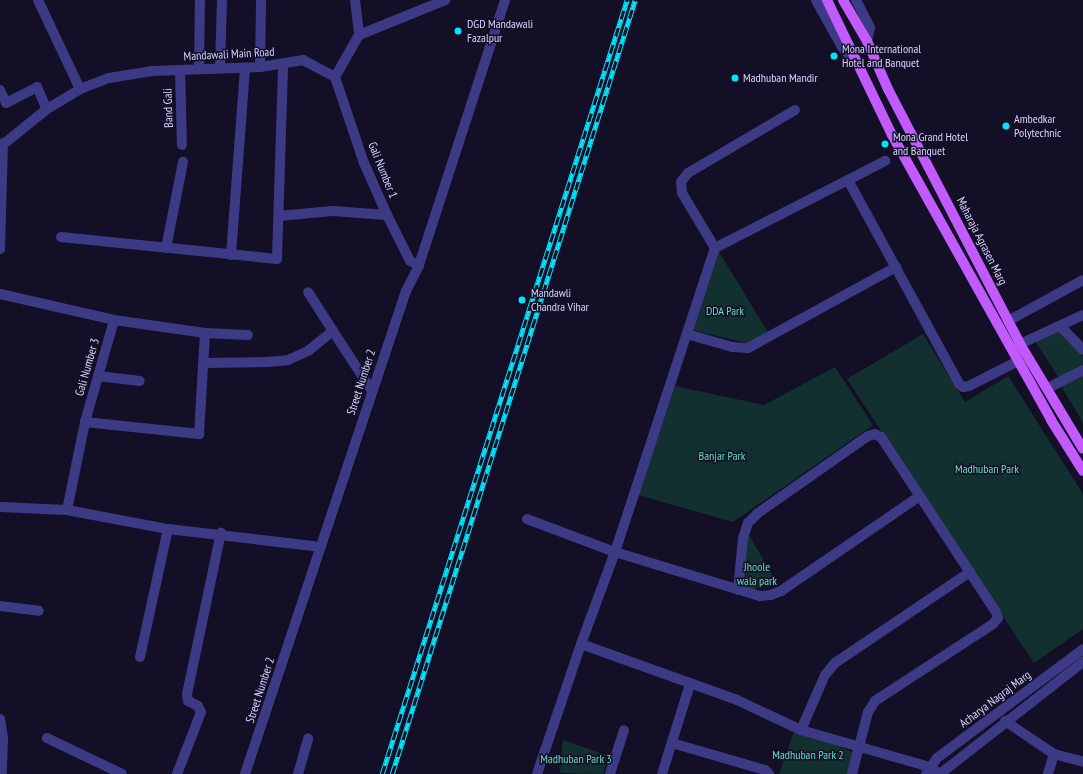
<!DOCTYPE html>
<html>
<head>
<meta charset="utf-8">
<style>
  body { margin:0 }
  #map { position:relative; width:1083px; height:774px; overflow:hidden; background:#130f26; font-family:"PT Sans Narrow",sans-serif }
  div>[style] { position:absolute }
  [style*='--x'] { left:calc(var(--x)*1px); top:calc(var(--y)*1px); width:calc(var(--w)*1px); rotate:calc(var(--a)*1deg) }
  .green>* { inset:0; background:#12302f }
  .minor>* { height:10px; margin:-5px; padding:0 5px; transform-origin:5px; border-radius:5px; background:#3d3a85 }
  .major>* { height:10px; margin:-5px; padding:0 5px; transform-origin:5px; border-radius:5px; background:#c25bff }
  .rail>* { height:4.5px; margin-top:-2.25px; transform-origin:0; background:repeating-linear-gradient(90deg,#130f26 0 9px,#00e5ff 0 18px); box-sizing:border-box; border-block:1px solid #00e5ff }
  .dots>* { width:11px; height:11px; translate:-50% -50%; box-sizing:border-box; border:2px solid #130f26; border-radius:50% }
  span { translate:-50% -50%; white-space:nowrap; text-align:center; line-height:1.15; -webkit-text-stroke:3px #130f26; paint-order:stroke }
  .poi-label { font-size:12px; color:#d9d4ff }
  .left { translate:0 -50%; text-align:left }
  .street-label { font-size:12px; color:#d9d4ff }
  .park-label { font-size:12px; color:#5fe0c0 }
</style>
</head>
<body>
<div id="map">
  <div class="green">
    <i style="clip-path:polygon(718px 250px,768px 332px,747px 343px,692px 330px)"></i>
    <i style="clip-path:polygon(1060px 329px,1083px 357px,1083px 367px,1060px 380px,1035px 341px)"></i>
    <i style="clip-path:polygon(923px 334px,965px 402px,1008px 376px,1083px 494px,1083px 629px,1034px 663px,847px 379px)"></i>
    <i style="clip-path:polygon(835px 367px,873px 425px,733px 522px,638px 495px,675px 386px,764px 405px)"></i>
    <i style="clip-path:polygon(1083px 374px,1083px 423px,1060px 384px)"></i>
    <i style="clip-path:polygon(746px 530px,774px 578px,747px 594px,744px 586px)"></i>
    <i style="clip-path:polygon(795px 729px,855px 753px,849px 774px,779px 774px)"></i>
    <i style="clip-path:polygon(563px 740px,609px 756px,603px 774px,560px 773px)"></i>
  </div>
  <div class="minor">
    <i style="--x:38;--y:0;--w:98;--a:64.7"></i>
    <i style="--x:355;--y:0;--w:35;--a:83"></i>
    <i style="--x:816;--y:0;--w:54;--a:61"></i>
    <i style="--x:842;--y:47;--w:20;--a:49"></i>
    <i style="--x:856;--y:0;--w:31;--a:63"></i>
    <i style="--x:870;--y:28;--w:13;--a:103"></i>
    <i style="--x:260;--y:67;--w:67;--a:-89.1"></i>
    <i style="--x:220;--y:68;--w:68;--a:-88.3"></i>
    <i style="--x:199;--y:69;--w:69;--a:-89.2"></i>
    <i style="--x:180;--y:70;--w:75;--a:88.5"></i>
    <i style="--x:335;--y:77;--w:91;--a:71.4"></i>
    <i style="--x:364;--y:163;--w:57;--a:66.1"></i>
    <i style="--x:387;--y:215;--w:51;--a:63.4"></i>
    <i style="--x:410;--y:261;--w:10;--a:24"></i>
    <i style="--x:0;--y:90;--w:14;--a:65"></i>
    <i style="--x:6;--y:103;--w:35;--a:-27"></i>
    <i style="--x:37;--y:87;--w:24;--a:66"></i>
    <i style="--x:795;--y:110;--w:124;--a:149.5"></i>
    <i style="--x:688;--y:173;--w:11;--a:128"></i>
    <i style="--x:681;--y:182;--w:11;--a:85"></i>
    <i style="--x:682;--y:193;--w:64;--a:59"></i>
    <i style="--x:715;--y:248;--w:149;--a:-27.1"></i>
    <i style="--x:848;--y:180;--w:232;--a:61.4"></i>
    <i style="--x:959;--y:384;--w:5;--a:37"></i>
    <i style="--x:963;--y:387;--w:6;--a:-9"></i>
    <i style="--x:969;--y:386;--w:55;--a:-27"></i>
    <i style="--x:0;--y:147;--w:60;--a:-39"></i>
    <i style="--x:47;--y:109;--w:39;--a:-31"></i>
    <i style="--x:80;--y:89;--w:31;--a:-21"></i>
    <i style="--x:109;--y:78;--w:44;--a:-9.2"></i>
    <i style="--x:152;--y:71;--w:108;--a:-2.1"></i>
    <i style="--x:260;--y:67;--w:44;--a:-9.2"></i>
    <i style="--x:303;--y:60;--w:36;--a:28"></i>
    <i style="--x:335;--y:77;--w:48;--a:-60.3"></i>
    <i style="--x:359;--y:35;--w:93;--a:-22.1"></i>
    <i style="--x:848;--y:180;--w:42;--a:-27.2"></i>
    <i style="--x:279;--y:216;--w:53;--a:-5.4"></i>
    <i style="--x:332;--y:211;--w:55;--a:4.2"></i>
    <i style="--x:61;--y:237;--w:217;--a:5.8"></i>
    <i style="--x:277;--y:259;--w:195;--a:-88.2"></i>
    <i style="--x:166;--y:248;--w:88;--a:-78.8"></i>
    <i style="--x:0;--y:249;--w:106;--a:-88.4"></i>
    <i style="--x:231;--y:255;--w:188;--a:-85.7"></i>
    <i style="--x:0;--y:294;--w:117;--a:12.8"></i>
    <i style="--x:114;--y:320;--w:92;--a:8.1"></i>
    <i style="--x:1008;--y:321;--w:85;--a:-28.7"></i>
    <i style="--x:1060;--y:326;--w:33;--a:46"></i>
    <i style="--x:333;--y:331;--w:72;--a:57"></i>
    <i style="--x:687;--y:334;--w:47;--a:16.1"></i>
    <i style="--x:732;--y:347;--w:16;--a:4"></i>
    <i style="--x:748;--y:348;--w:169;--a:-28.7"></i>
    <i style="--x:1020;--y:344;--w:69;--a:-24.7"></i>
    <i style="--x:204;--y:363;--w:63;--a:-0.9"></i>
    <i style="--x:267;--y:362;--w:21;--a:-5"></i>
    <i style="--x:288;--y:360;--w:22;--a:-24"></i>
    <i style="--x:308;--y:351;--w:32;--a:-39"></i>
    <i style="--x:333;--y:331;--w:46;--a:-122.7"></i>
    <i style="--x:98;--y:376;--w:42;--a:6.8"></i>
    <i style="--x:1048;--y:388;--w:39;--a:-27"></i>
    <i style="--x:85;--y:422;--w:106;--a:-74.1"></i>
    <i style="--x:0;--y:507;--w:67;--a:2.6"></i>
    <i style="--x:67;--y:510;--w:103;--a:10.7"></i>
    <i style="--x:168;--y:529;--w:154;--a:6.7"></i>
    <i style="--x:67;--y:510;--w:90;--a:-78.4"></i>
    <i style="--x:85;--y:422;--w:115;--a:6"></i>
    <i style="--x:199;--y:434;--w:101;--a:-86.6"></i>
    <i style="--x:205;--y:333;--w:43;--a:2.7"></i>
    <i style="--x:527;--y:519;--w:94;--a:20.6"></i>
    <i style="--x:615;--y:552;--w:152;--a:16.9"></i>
    <i style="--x:760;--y:596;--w:11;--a:-5"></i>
    <i style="--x:771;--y:595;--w:11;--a:-22"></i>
    <i style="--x:781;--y:591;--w:168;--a:-34.4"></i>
    <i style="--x:738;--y:590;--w:52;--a:-84.5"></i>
    <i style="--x:743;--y:538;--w:16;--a:-72"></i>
    <i style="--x:748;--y:523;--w:14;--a:-45"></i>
    <i style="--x:758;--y:513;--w:134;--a:-35"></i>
    <i style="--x:868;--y:436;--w:7;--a:-16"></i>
    <i style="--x:875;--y:434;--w:7;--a:27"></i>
    <i style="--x:881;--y:437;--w:209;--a:56.7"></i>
    <i style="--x:996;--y:612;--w:6;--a:72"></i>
    <i style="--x:998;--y:618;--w:8;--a:130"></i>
    <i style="--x:993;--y:624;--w:141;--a:146.9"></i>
    <i style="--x:875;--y:701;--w:13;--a:122"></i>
    <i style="--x:868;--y:712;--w:64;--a:104.5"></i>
    <i style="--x:0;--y:606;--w:39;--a:7"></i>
    <i style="--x:581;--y:644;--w:98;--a:-69.7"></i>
    <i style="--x:615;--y:552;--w:320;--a:-71.8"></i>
    <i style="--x:140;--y:657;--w:131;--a:-77.7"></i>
    <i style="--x:0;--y:719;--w:20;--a:81"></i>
    <i style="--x:3;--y:739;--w:35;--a:92"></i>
    <i style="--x:1005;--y:721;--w:59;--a:34"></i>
    <i style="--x:1054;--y:754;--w:21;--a:107"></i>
    <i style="--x:801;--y:730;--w:60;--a:-66.4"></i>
    <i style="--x:825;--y:675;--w:16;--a:-50"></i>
    <i style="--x:835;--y:663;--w:163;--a:-34"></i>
    <i style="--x:47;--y:738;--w:83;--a:25.6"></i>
    <i style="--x:672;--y:743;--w:97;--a:16.2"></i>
    <i style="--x:765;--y:770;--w:6;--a:45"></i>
    <i style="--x:1054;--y:754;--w:30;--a:15"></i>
    <i style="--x:177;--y:774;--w:66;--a:-68.8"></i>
    <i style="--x:201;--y:712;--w:7;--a:-117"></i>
    <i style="--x:198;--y:706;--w:11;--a:-153"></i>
    <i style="--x:188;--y:701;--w:7;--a:-98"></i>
    <i style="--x:187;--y:694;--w:165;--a:-78.1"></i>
    <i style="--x:245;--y:774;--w:509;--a:-71.57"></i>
    <i style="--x:406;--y:291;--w:29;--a:-63"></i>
    <i style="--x:419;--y:265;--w:279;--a:-72"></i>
    <i style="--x:298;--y:774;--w:37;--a:-74"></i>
    <i style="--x:537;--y:774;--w:137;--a:-71.3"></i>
    <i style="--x:581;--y:644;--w:166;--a:19.7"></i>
    <i style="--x:737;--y:700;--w:71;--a:25.1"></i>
    <i style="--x:801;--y:730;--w:134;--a:16"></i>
    <i style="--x:930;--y:767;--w:12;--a:35"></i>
    <i style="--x:610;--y:774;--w:46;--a:-72.3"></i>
    <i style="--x:662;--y:774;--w:94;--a:-72.7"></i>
    <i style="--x:926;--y:774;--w:19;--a:-55"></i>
    <i style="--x:937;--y:758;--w:182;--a:-36.7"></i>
    <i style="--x:940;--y:774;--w:182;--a:-38.1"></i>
  </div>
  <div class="major">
    <i style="--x:827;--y:0;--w:150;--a:64.3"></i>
    <i style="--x:892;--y:135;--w:326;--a:60.8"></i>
    <i style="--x:1051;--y:420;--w:60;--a:57.9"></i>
    <i style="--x:843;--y:0;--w:48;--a:59.7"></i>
    <i style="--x:867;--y:41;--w:52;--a:66.4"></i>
    <i style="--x:888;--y:89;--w:287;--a:62.6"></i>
    <i style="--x:1020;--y:344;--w:122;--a:59"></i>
  </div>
  <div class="rail">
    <i style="--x:382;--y:774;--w:812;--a:-72.44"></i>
    <i style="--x:392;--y:774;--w:811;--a:-72.57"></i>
  </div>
  <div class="dots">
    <i style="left:458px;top:31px;background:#00e5ff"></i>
    <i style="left:834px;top:56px;background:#00e5ff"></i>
    <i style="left:735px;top:78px;background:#00e5ff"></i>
    <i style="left:1006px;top:126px;background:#00e5ff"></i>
    <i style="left:885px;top:144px;background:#00e5ff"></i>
    <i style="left:522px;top:300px;background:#00e5ff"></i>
  </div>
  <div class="poi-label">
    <span class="left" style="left:467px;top:31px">DGD Mandawali<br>Fazalpur</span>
    <span class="left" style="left:842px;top:56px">Mona International<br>Hotel and Banquet</span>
    <span class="left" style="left:743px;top:78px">Madhuban Mandir</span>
    <span class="left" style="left:1014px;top:126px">Ambedkar<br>Polytechnic</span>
    <span class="left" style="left:893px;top:144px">Mona Grand Hotel<br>and Banquet</span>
    <span class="left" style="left:531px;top:300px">Mandawli<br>Chandra Vihar</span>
  </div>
  <div class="street-label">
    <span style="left:229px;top:54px;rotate:-3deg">Mandawali Main Road</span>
    <span style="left:168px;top:108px;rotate:-92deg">Band Gali</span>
    <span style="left:383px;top:170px;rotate:68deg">Gali Number 1</span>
    <span style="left:982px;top:241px;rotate:63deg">Maharaja Agrasen Marg</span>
    <span style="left:87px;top:367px;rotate:-74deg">Gali Number 3</span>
    <span style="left:361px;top:382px;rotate:-72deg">Street Number 2</span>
    <span style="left:260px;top:690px;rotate:-72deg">Street Number 2</span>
    <span style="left:995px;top:699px;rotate:-37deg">Acharya Nagraj Marg</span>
  </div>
  <div class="park-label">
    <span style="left:725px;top:311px">DDA Park</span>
    <span style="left:722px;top:456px">Banjar Park</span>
    <span style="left:987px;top:469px">Madhuban Park</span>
    <span style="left:757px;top:574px">Jhoole<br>wala park</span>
    <span style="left:808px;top:755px">Madhuban Park 2</span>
    <span style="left:576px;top:759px">Madhuban Park 3</span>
  </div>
</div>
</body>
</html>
